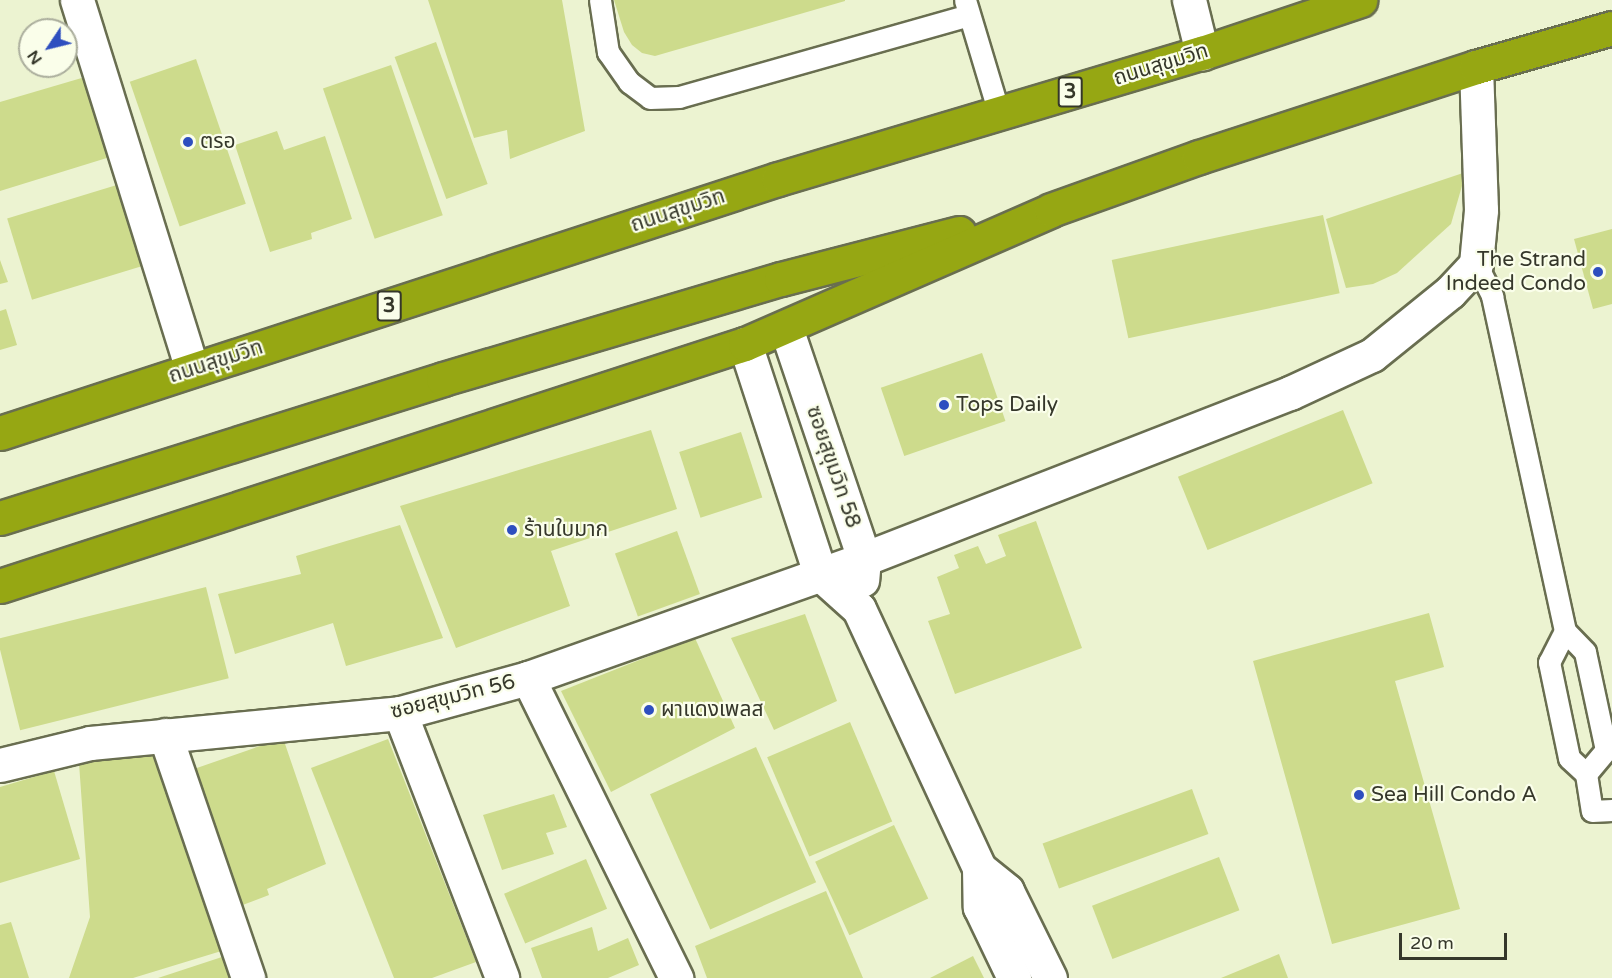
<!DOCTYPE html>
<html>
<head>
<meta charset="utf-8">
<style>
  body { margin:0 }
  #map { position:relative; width:1612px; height:978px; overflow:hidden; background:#ecf3d1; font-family:"Varela Round","Noto Sans Thai",sans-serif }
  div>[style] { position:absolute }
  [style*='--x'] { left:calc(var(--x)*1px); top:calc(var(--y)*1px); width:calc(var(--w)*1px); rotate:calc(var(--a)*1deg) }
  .building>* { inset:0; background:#cddb8c; transform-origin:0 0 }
  .roads { filter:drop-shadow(2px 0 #696e50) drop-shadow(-2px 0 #696e50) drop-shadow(0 2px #696e50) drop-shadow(0 -2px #696e50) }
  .lane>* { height:21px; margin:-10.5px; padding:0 10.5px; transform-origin:10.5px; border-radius:10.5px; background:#fff }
  .street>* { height:33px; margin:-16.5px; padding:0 16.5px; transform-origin:16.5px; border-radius:16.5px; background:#fff }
  .highway>* { height:33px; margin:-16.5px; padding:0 16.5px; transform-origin:16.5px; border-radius:16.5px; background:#96a713 }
  .dots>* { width:16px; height:16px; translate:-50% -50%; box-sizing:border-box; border:3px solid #fafeea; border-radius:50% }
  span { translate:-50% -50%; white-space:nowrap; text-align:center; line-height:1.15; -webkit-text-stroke:4.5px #fafeea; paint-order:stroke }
  .shield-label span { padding:2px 4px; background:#fafeea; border:2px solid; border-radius:4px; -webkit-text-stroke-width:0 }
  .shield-label { font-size:20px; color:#35372a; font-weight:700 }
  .street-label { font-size:21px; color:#35372a }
  .poi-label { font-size:21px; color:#35372a }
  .left { translate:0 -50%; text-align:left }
  .right { translate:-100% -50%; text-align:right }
  .north { position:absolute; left:18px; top:18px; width:60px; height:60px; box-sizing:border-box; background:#fafeea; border:2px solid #abae9d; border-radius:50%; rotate:235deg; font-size:16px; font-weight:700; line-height:24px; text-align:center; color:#35372a }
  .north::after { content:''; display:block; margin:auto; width:21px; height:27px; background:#2e4fbf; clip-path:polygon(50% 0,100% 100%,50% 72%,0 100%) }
  .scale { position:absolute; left:1399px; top:933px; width:108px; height:27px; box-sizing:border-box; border:3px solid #35372a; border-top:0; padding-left:8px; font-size:18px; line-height:21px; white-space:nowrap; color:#35372a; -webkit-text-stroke:4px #fafeea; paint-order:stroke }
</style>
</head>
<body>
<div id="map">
  <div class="building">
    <i style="clip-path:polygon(428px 0,562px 0,585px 131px,510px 159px,507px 130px,474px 138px)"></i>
    <i style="clip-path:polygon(614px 0,845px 0,845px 1px,655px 56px,642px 53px,632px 45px,624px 32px)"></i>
    <i style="left:436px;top:42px;width:151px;height:44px;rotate:70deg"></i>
    <i style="left:196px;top:59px;width:153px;height:70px;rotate:71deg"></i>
    <i style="left:391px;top:65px;width:159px;height:72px;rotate:71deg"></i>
    <i style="clip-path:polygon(85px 77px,110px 157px,0 191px,0 102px)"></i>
    <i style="clip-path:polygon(277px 131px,284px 150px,325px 136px,352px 219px,311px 233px,312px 239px,270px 252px,235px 145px)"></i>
    <i style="clip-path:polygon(1466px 172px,1451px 224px,1397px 273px,1373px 284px,1346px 288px,1326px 219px)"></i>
    <i style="left:120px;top:184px;width:85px;height:118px;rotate:73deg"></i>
    <i style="left:1323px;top:215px;width:80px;height:216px;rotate:78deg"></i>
    <i style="clip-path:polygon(1612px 229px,1612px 304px,1593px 309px,1574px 239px)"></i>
    <i style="clip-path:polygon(0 260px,8px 282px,0 284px)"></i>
    <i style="clip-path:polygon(6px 309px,17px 345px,0 350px,0 311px)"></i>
    <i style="left:982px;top:353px;width:72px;height:107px;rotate:71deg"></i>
    <i style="left:1343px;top:410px;width:79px;height:178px;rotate:68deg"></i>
    <i style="clip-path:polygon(651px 430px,677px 509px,551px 551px,570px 606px,456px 648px,400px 506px)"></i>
    <i style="left:741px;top:432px;width:69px;height:65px;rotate:72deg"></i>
    <i style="clip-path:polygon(1036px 521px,1082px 648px,955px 694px,928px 621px,950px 614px,937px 577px,959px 568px,954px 555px,978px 546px,986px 564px,1006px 556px,998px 535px)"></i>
    <i style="clip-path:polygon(400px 525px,443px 638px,346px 666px,333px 623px,235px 654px,218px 594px,301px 574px,296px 556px)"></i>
    <i style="left:677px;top:531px;width:67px;height:66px;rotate:70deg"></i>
    <i style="left:206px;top:587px;width:94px;height:215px;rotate:76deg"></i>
    <i style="clip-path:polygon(1429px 613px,1444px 667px,1395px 681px,1460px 909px,1332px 944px,1253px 661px)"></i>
    <i style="clip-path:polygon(805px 614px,837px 701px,774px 730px,731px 638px)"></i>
    <i style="clip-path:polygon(695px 638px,735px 728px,611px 792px,561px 691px)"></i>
    <i style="left:850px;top:722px;width:108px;height:90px;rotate:67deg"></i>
    <i style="clip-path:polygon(283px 738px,326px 864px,267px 889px,269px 895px,240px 906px,228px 949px,133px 978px,69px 978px,90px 917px,78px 749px,155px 750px,194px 769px)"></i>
    <i style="clip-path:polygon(388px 739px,476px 962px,432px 978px,394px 978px,311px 768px)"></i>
    <i style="left:756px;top:747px;width:148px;height:116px;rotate:66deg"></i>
    <i style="clip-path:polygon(54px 771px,80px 859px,0 883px,0 787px)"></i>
    <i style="left:1192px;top:789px;width:48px;height:159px;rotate:70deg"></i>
    <i style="clip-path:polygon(554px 794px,567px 827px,546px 833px,554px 854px,502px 870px,483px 815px)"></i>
    <i style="left:894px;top:825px;width:81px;height:87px;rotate:65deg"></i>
    <i style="left:1219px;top:857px;width:57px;height:136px;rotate:69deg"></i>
    <i style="left:586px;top:859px;width:54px;height:89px;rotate:67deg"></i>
    <i style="clip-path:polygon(826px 891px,863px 978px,707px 978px,695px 946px)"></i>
    <i style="clip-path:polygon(11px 922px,29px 978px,0 978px,0 925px)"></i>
    <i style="clip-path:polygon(592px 927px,598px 951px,628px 938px,639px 965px,608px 978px,542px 978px,531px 948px)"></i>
    <i style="clip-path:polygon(1279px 954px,1288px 978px,1221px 978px)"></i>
    <i style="clip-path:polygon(225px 956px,233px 978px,158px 978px)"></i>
    <i style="clip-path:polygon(973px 956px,984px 978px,930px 978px)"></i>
  </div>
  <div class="roads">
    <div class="lane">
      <i style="--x:600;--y:0;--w:53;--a:81.3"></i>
      <i style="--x:608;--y:52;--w:37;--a:55"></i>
      <i style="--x:629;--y:82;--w:26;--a:37"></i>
      <i style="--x:650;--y:98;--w:29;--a:-2"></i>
      <i style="--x:679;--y:97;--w:301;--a:-15.8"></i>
      <i style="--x:965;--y:0;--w:118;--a:73.3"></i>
      <i style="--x:1476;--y:264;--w:36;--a:63"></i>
      <i style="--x:1492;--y:296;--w:343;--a:77.7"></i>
      <i style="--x:1565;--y:631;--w:29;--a:46"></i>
      <i style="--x:1585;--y:652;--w:100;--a:77.9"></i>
      <i style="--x:1606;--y:750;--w:31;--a:130"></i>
      <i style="--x:1565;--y:631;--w:35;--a:117"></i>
      <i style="--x:1549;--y:662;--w:98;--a:78.2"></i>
      <i style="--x:1569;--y:758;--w:23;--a:43"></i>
      <i style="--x:1586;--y:774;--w:37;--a:81"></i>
      <i style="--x:1592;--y:811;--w:20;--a:-3"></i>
    </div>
    <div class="street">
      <i style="--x:77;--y:0;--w:387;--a:72.7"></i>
      <i style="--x:1189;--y:0;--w:55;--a:76.2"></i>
      <i style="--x:786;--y:328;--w:244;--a:71.3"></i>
      <i style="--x:864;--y:559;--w:21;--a:95"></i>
      <i style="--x:745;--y:344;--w:242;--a:71.9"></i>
      <i style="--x:820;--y:574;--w:52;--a:41.9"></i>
      <i style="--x:859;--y:609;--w:285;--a:65.1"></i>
      <i style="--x:979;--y:868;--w:39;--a:89"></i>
      <i style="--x:980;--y:907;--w:79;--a:64.4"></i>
      <i style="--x:528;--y:678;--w:335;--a:63.7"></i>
      <i style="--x:400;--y:713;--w:284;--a:68.9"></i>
      <i style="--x:165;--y:735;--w:257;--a:71.1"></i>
      <i style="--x:0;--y:765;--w:93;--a:-13.7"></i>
      <i style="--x:90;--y:743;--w:311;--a:-5.5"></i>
      <i style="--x:400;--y:713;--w:133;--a:-15.3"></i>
      <i style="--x:528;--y:678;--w:356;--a:-19.5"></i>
      <i style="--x:864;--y:559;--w:457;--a:-21.3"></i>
      <i style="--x:1290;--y:393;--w:90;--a:-24.9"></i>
      <i style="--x:1372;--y:355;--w:100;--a:-38.9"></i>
      <i style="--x:1450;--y:292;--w:38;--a:-47"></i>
      <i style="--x:1476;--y:264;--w:54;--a:-84.7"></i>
      <i style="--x:1481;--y:210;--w:143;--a:-92"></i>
      <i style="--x:979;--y:868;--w:36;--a:39"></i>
      <i style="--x:1007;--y:891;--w:97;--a:63.7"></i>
    </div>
    <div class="highway">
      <i style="--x:0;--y:433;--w:818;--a:-18.08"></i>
      <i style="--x:778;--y:179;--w:442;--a:-16.6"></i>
      <i style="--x:1202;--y:53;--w:167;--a:-18.5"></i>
      <i style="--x:0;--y:518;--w:464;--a:-17.4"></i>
      <i style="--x:443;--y:379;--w:352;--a:-16.5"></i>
      <i style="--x:781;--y:279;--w:184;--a:-14.5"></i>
      <i style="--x:0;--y:586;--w:783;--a:-18"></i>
      <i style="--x:745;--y:344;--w:334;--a:-23.6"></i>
      <i style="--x:1051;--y:210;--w:157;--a:-19.7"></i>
      <i style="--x:1199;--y:157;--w:291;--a:-18"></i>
      <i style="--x:1476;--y:67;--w:141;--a:-16"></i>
    </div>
  </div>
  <div class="dots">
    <i style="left:188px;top:142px;background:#2e4fbf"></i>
    <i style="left:1598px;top:272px;background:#2e4fbf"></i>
    <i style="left:944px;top:405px;background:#2e4fbf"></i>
    <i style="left:512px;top:530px;background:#2e4fbf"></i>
    <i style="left:649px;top:710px;background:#2e4fbf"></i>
    <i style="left:1359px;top:795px;background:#2e4fbf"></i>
  </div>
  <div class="shield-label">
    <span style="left:1070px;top:92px">3</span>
    <span style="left:389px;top:306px">3</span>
  </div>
  <div class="street-label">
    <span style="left:1161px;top:65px;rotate:-17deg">ถนนสุขุมวิท</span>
    <span style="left:678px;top:211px;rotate:-18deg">ถนนสุขุมวิท</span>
    <span style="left:216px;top:362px;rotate:-18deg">ถนนสุขุมวิท</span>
    <span style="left:833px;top:467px;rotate:71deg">ซอยสุขุมวิท 58</span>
    <span style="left:453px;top:697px;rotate:-14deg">ซอยสุขุมวิท 56</span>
  </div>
  <div class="poi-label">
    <span class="left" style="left:200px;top:142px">ตรอ</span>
    <span class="right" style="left:1586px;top:272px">The Strand<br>Indeed Condo</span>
    <span class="left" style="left:956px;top:405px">Tops Daily</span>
    <span class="left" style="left:524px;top:530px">ร้านใบมาก</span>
    <span class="left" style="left:661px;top:710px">ผาแดงเพลส</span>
    <span class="left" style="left:1371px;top:795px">Sea Hill Condo A</span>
  </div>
  <div class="north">N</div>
  <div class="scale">20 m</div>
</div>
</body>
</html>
